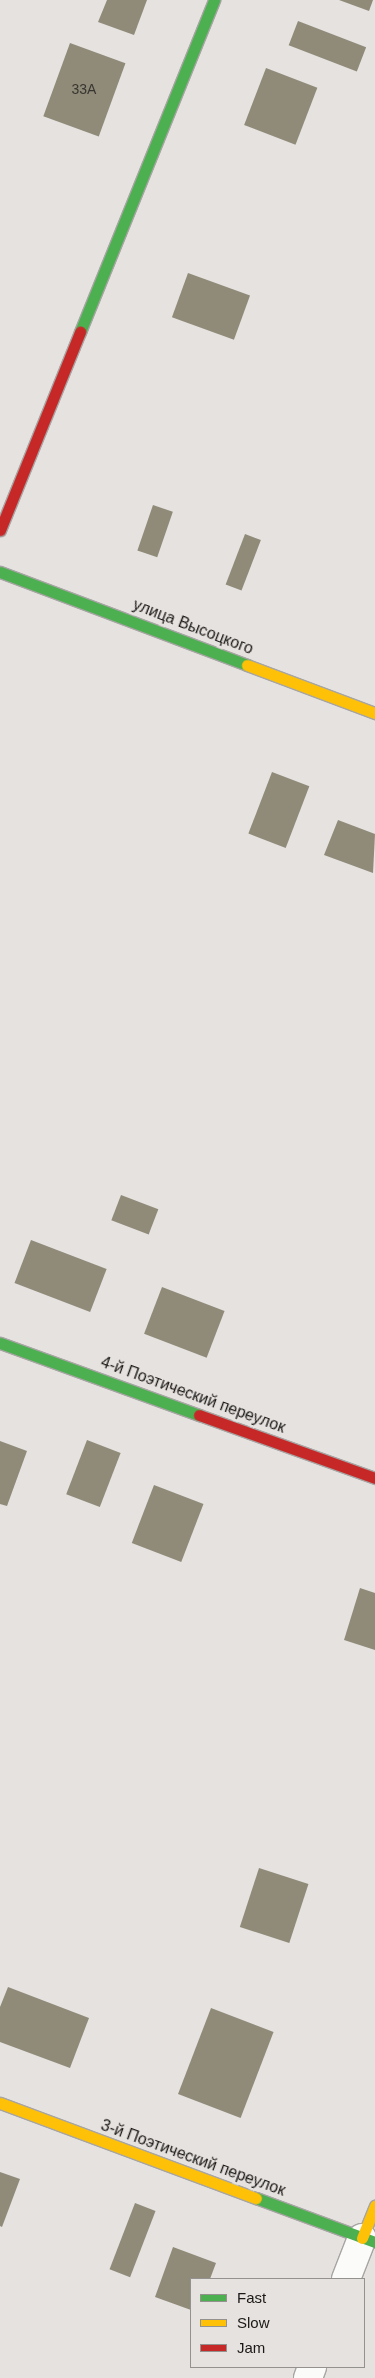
<!DOCTYPE html>
<html>
<head>
<meta charset="utf-8">
<style>
  body { margin:0 }
  #map { position:relative; width:375px; height:2378px; overflow:hidden; background:#e5e2e0; font-family:Arial,sans-serif }
  div>[style] { position:absolute }
  [style*='--x'] { left:calc(var(--x)*1px); top:calc(var(--y)*1px); width:calc(var(--w)*1px); rotate:calc(var(--a)*1deg) }
  .building>* { inset:0; background:#908b79; transform-origin:0 0 }
  .roads { filter:drop-shadow(1px 0 #a7a5a3) drop-shadow(-1px 0 #a7a5a3) drop-shadow(0 1px #a7a5a3) drop-shadow(0 -1px #a7a5a3) }
  .street>* { height:28px; margin:-14px; padding:0 14px; transform-origin:14px; border-radius:14px; background:#fbfbfa }
  .fast>* { height:11px; margin:-5.5px; padding:0 5.5px; transform-origin:5.5px; border-radius:5.5px; background:#4caf50 }
  .slow>* { height:11px; margin:-5.5px; padding:0 5.5px; transform-origin:5.5px; border-radius:5.5px; background:#ffc107 }
  .jam>* { height:11px; margin:-5.5px; padding:0 5.5px; transform-origin:5.5px; border-radius:5.5px; background:#c62828 }
  span { translate:-50% -50%; white-space:nowrap; text-align:center; line-height:1.15; -webkit-text-stroke:5px #e6e2df; paint-order:stroke }
  .number-label { font-size:14px; color:#383630 }
  .number-label span { -webkit-text-stroke-width:0 }
  .street-label { font-size:16px; color:#1a1917 }
  .legend { position:absolute; left:190px; top:2278px; width:175px; height:90px; box-sizing:border-box; background:#e6e2df; border:1px solid #94928f; margin:0; padding:6px 9px; list-style:none; font-size:15px; color:#1a1917 }
  .legend li { display:flex; align-items:center; gap:10px; height:25px }
  .legend b { width:25px; border:1px solid #94928f }
</style>
</head>
<body>
<div id="map">
  <div class="building">
    <i style="clip-path:polygon(107px 0,147px 0,134px 35px,98px 22px)"></i>
    <i style="clip-path:polygon(339px 0,373px 0,369px 11px)"></i>
    <i style="left:298px;top:21px;width:73px;height:26px;rotate:21deg"></i>
    <i style="left:70px;top:43px;width:59px;height:78px;rotate:20deg"></i>
    <i style="left:266px;top:68px;width:55px;height:61px;rotate:21deg"></i>
    <i style="left:188px;top:273px;width:66px;height:47px;rotate:20deg"></i>
    <i style="left:153px;top:505px;width:21px;height:48px;rotate:19deg"></i>
    <i style="left:245px;top:534px;width:17px;height:54px;rotate:21deg"></i>
    <i style="left:272px;top:772px;width:40px;height:66px;rotate:21deg"></i>
    <i style="clip-path:polygon(338px 820px,375px 834px,373px 873px,324px 855px)"></i>
    <i style="left:121px;top:1195px;width:40px;height:27px;rotate:21deg"></i>
    <i style="left:31px;top:1240px;width:81px;height:46px;rotate:21deg"></i>
    <i style="left:162px;top:1287px;width:67px;height:50px;rotate:21deg"></i>
    <i style="left:87px;top:1440px;width:36px;height:58px;rotate:21deg"></i>
    <i style="clip-path:polygon(0 1441px,27px 1451px,7px 1506px,0 1504px)"></i>
    <i style="left:154px;top:1485px;width:53px;height:62px;rotate:21deg"></i>
    <i style="clip-path:polygon(360px 1588px,375px 1593px,375px 1650px,344px 1640px)"></i>
    <i style="left:259px;top:1868px;width:52px;height:62px;rotate:18deg"></i>
    <i style="clip-path:polygon(8px 1987px,89px 2018px,70px 2068px,0 2042px,0 2007px)"></i>
    <i style="left:211px;top:2008px;width:67px;height:92px;rotate:21deg"></i>
    <i style="clip-path:polygon(0 2172px,20px 2179px,2px 2227px,0 2226px)"></i>
    <i style="left:135px;top:2203px;width:22px;height:71px;rotate:21deg"></i>
    <i style="clip-path:polygon(173px 2247px,216px 2263px,210px 2279px,191px 2279px,191px 2310px,155px 2297px)"></i>
  </div>
  <div class="roads">
    <div class="street">
      <i style="--x:346;--y:2279;--w:44;--a:-68.7"></i>
      <i style="--x:308;--y:2378;--w:12;--a:-70"></i>
    </div>
    <div class="fast">
      <i style="--x:80;--y:332;--w:358;--a:-68"></i>
      <i style="--x:0;--y:572;--w:264;--a:20.6"></i>
      <i style="--x:0;--y:1343;--w:212;--a:19.9"></i>
      <i style="--x:256;--y:2198;--w:127;--a:20.3"></i>
    </div>
    <div class="slow">
      <i style="--x:247;--y:665;--w:137;--a:20.6"></i>
      <i style="--x:0;--y:2103;--w:273;--a:20.4"></i>
      <i style="--x:362;--y:2238;--w:35;--a:-68"></i>
    </div>
    <div class="jam">
      <i style="--x:0;--y:530;--w:214;--a:-68"></i>
      <i style="--x:199;--y:1415;--w:187;--a:19.7"></i>
    </div>
  </div>
  <div class="number-label">
    <span style="left:84px;top:89px">33А</span>
  </div>
  <div class="street-label">
    <span style="left:193px;top:627px;rotate:21deg">улица Высоцкого</span>
    <span style="left:193px;top:1395px;rotate:20deg">4-й Поэтический переулок</span>
    <span style="left:193px;top:2158px;rotate:20deg">3-й Поэтический переулок</span>
  </div>
  <ul class="legend">
  <li><b style="height:6px;background:#4caf50"></b>Fast</li>
  <li><b style="height:6px;background:#ffc107"></b>Slow</li>
  <li><b style="height:6px;background:#c62828"></b>Jam</li>
  </ul>
</div>
</body>
</html>
